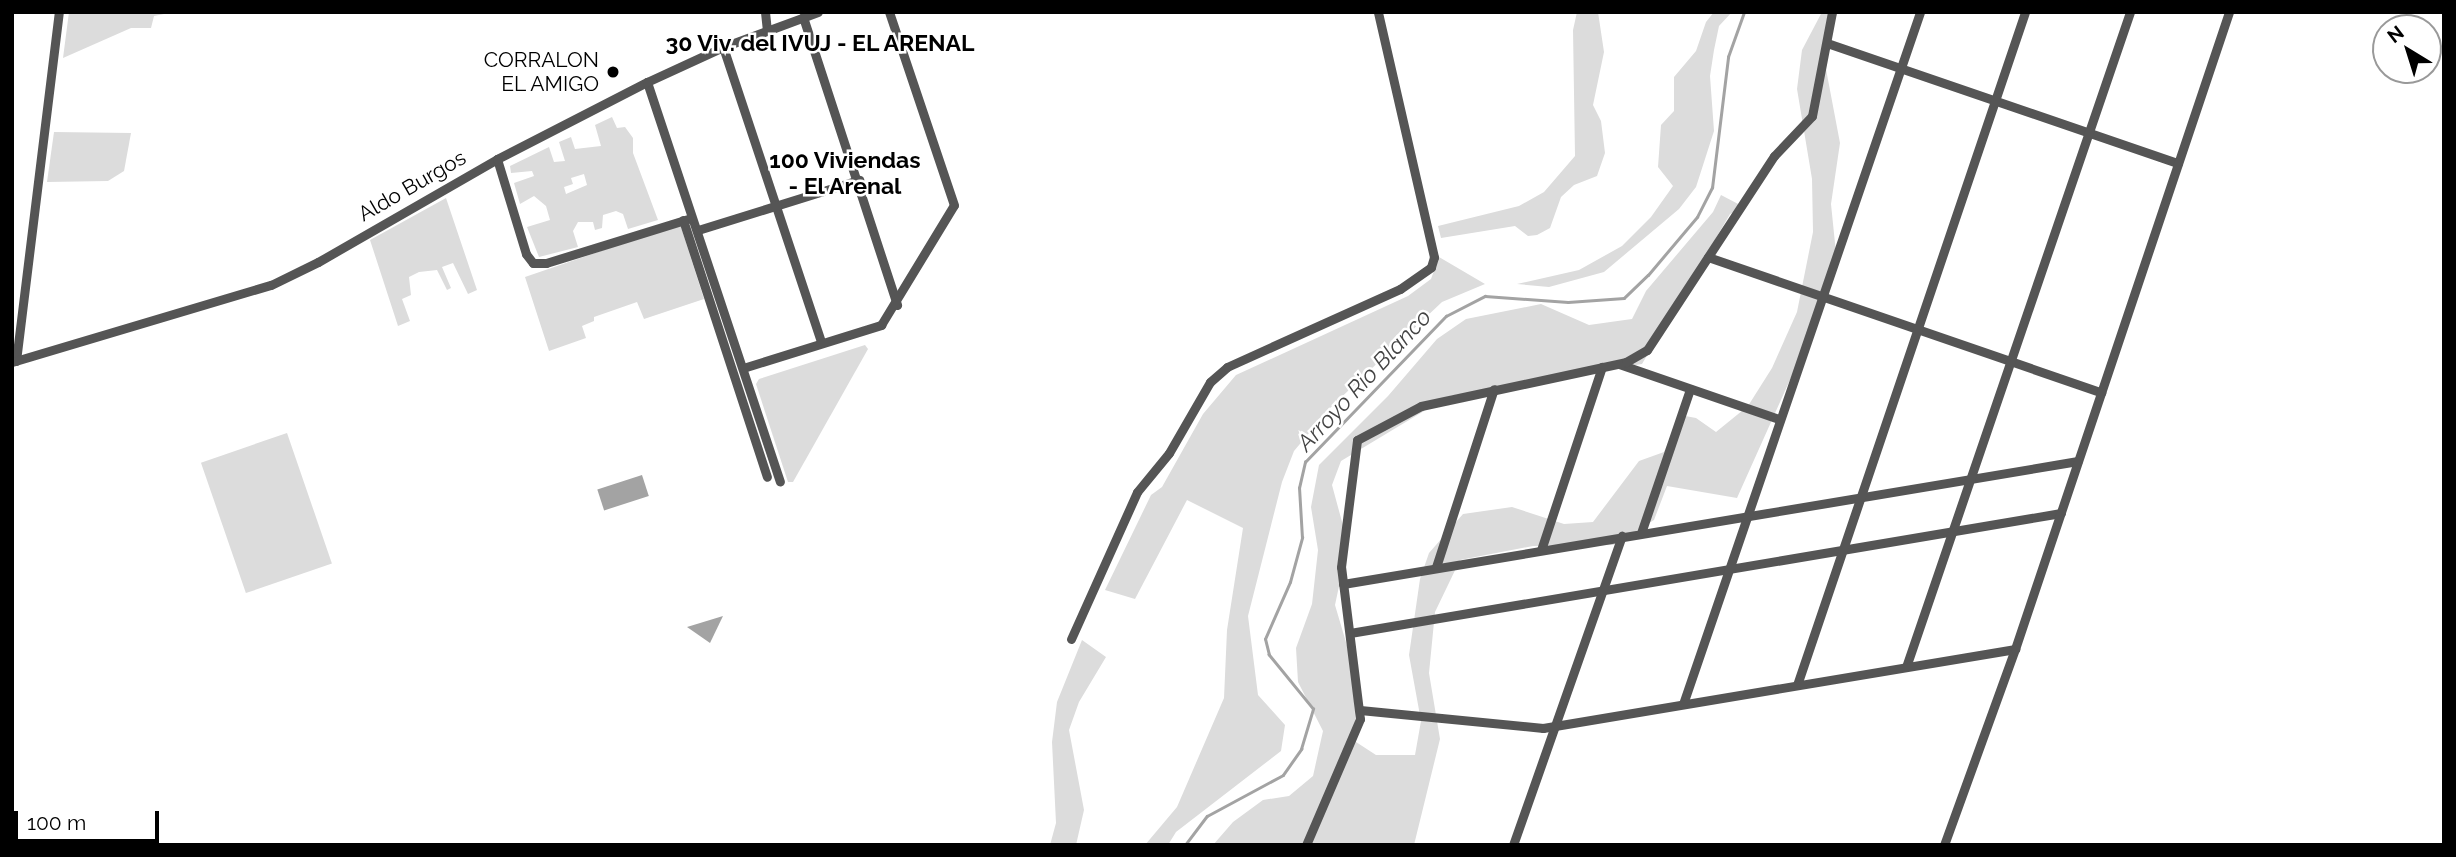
<!DOCTYPE html>
<html>
<head>
<meta charset="utf-8">
<style>
  body { margin:0 }
  #map { position:relative; width:2456px; height:857px; overflow:hidden; background:#fff; font-family:Raleway,sans-serif }
  div>[style] { position:absolute }
  [style*='--x'] { left:calc(var(--x)*1px); top:calc(var(--y)*1px); width:calc(var(--w)*1px); rotate:calc(var(--a)*1deg) }
  .green>* { inset:0; background:#dcdcdc; transform-origin:0 0 }
  .water>* { inset:0; background:#a3a3a3; transform-origin:0 0 }
  .stream>* { height:2.5px; margin:-1.25px; padding:0 1.25px; transform-origin:1.25px; border-radius:1.25px; background:#a3a3a3 }
  .minor>* { height:9px; margin:-4.5px; padding:0 4.5px; transform-origin:4.5px; border-radius:4.5px; background:#555 }
  .dots>* { width:19px; height:19px; translate:-50% -50%; box-sizing:border-box; border:4px solid #fff; border-radius:50% }
  span { translate:-50% -50%; white-space:nowrap; text-align:center; line-height:1.15; -webkit-text-stroke:5px #fff; paint-order:stroke }
  .poi-label { font-size:21px; color:#000 }
  .right { translate:-100% -50%; text-align:right }
  .street-label { font-size:21px; color:#000 }
  .neighbourhood-label { font-size:23px; color:#000; font-weight:700 }
  .water-label { font-size:23px; color:#444; font-style:italic }
  .frame { position:absolute; inset:0; border:14px solid #000; pointer-events:none }
  .north { position:absolute; left:2372px; top:14px; width:70px; height:70px; box-sizing:border-box; background:#fff; border:2px solid #999; border-radius:50%; rotate:322deg; font-size:19px; font-weight:700; line-height:28px; text-align:center; color:#000 }
  .north::after { content:''; display:block; margin:auto; width:24px; height:32px; background:#000; clip-path:polygon(50% 0,100% 100%,50% 72%,0 100%) }
  .scale { position:absolute; left:14px; top:811px; width:145px; height:32px; box-sizing:border-box; border:4px solid #000; border-top:0; padding-left:9px; font-size:21px; line-height:24px; white-space:nowrap; color:#000; -webkit-text-stroke:5px #fff; paint-order:stroke }
</style>
</head>
<body>
<div id="map">
  <div class="green">
    <i style="clip-path:polygon(69px 12px,174px 12px,154px 16px,151px 28px,131px 28px,63px 58px)"></i>
    <i style="clip-path:polygon(1577px 12px,1598px 12px,1604px 52px,1593px 105px,1601px 121px,1605px 153px,1597px 176px,1574px 185px,1561px 197px,1550px 228px,1537px 235px,1528px 236px,1515px 226px,1441px 238px,1438px 226px,1519px 206px,1544px 192px,1575px 156px,1573px 30px)"></i>
    <i style="clip-path:polygon(1714px 12px,1732px 12px,1719px 26px,1714px 50px,1710px 76px,1714px 131px,1696px 187px,1679px 209px,1604px 272px,1549px 287px,1517px 284px,1579px 270px,1622px 246px,1651px 217px,1673px 186px,1658px 167px,1661px 125px,1674px 111px,1674px 77px,1696px 51px,1706px 22px)"></i>
    <i style="clip-path:polygon(1822px 12px,1838px 12px,1822px 48px,1840px 143px,1831px 204px,1836px 253px,1806px 344px,1737px 498px,1667px 486px,1654px 520px,1613px 545px,1533px 546px,1460px 560px,1435px 612px,1429px 673px,1440px 739px,1414px 845px,1213px 845px,1233px 822px,1263px 800px,1289px 796px,1313px 776px,1323px 731px,1298px 682px,1296px 648px,1312px 604px,1318px 550px,1311px 507px,1319px 465px,1388px 396px,1437px 339px,1466px 319px,1541px 304px,1589px 325px,1632px 319px,1646px 291px,1713px 212px,1721px 195px,1744px 207px,1730px 214px,1642px 364px,1449px 396px,1341px 461px,1332px 485px,1348px 544px,1335px 605px,1353px 666px,1356px 742px,1376px 755px,1415px 755px,1421px 721px,1409px 655px,1420px 579px,1429px 553px,1463px 514px,1512px 507px,1564px 524px,1593px 522px,1639px 461px,1664px 452px,1680px 415px,1696px 418px,1716px 432px,1748px 406px,1772px 368px,1797px 312px,1813px 232px,1812px 179px,1797px 89px,1802px 50px)"></i>
    <i style="clip-path:polygon(evenodd,612px 117px,617px 128px,625px 127px,633px 138px,633px 153px,658px 220px,628px 229px,623px 214px,616px 211px,603px 215px,602px 228px,595px 230px,593px 222px,578px 222px,573px 231px,578px 247px,539px 257px,527px 227px,550px 220px,546px 206px,534px 196px,520px 204px,514px 183px,534px 176px,532px 171px,511px 173px,510px 166px,549px 147px,554px 162px,565px 161px,559px 142px,571px 137px,575px 149px,601px 146px,595px 125px,612px 117px,584px 174px,587px 185px,566px 194px,564px 187px,573px 184px,571px 178px,584px 174px)"></i>
    <i style="clip-path:polygon(54px 132px,131px 133px,124px 171px,108px 181px,47px 182px)"></i>
    <i style="clip-path:polygon(446px 198px,477px 290px,468px 294px,453px 263px,442px 267px,451px 288px,447px 290px,437px 270px,419px 272px,409px 277px,411px 295px,402px 299px,410px 321px,398px 326px,370px 240px)"></i>
    <i style="clip-path:polygon(680px 224px,704px 299px,644px 319px,637px 302px,594px 317px,594px 321px,582px 326px,586px 338px,549px 351px,525px 277px)"></i>
    <i style="clip-path:polygon(1439px 257px,1485px 284px,1442px 302px,1331px 407px,1294px 451px,1282px 482px,1248px 616px,1258px 695px,1285px 725px,1281px 751px,1176px 832px,1168px 845px,1145px 845px,1177px 807px,1224px 698px,1227px 630px,1243px 528px,1187px 500px,1135px 599px,1105px 590px,1151px 495px,1162px 487px,1203px 414px,1236px 375px,1408px 296px,1431px 279px)"></i>
    <i style="clip-path:polygon(865px 345px,868px 349px,793px 482px,788px 482px,756px 384px,759px 379px)"></i>
    <i style="left:287px;top:433px;width:138px;height:91px;rotate:71deg"></i>
    <i style="clip-path:polygon(1082px 640px,1106px 657px,1079px 702px,1069px 730px,1084px 810px,1076px 845px,1050px 845px,1056px 823px,1052px 742px,1057px 702px)"></i>
  </div>
  <div class="water">
    <i style="left:642px;top:475px;width:22px;height:47px;rotate:72deg"></i>
    <i style="clip-path:polygon(723px 616px,710px 643px,687px 627px)"></i>
  </div>
  <div class="stream">
    <i style="--x:1185;--y:845;--w:36;--a:-53"></i>
    <i style="--x:1207;--y:816;--w:86;--a:-28.3"></i>
    <i style="--x:1283;--y:775;--w:32;--a:-55"></i>
    <i style="--x:1301;--y:749;--w:42;--a:-73.3"></i>
    <i style="--x:1313;--y:709;--w:70;--a:-129.2"></i>
    <i style="--x:1269;--y:655;--w:16;--a:-104"></i>
    <i style="--x:1265;--y:639;--w:62;--a:-66.3"></i>
    <i style="--x:1290;--y:582;--w:46;--a:-74.7"></i>
    <i style="--x:1302;--y:538;--w:50;--a:-93.4"></i>
    <i style="--x:1299;--y:488;--w:27;--a:-77"></i>
    <i style="--x:1305;--y:462;--w:203;--a:-46"></i>
    <i style="--x:1446;--y:316;--w:44;--a:-27.1"></i>
    <i style="--x:1485;--y:296;--w:83;--a:4.1"></i>
    <i style="--x:1568;--y:302;--w:56;--a:-4.1"></i>
    <i style="--x:1624;--y:298;--w:33;--a:-44"></i>
    <i style="--x:1648;--y:275;--w:76;--a:-49.8"></i>
    <i style="--x:1697;--y:217;--w:33;--a:-63"></i>
    <i style="--x:1712;--y:188;--w:132;--a:-83"></i>
    <i style="--x:1728;--y:57;--w:48;--a:-70.4"></i>
  </div>
  <div class="minor">
    <i style="--x:765;--y:12;--w:18;--a:84"></i>
    <i style="--x:803;--y:17;--w:303;--a:71.9"></i>
    <i style="--x:1827;--y:43;--w:371;--a:18.9"></i>
    <i style="--x:723;--y:47;--w:311;--a:71.6"></i>
    <i style="--x:647;--y:82;--w:421;--a:71.6"></i>
    <i style="--x:497;--y:159;--w:99;--a:73"></i>
    <i style="--x:526;--y:254;--w:11;--a:52"></i>
    <i style="--x:533;--y:263;--w:13;--a:0"></i>
    <i style="--x:546;--y:263;--w:152;--a:-17.2"></i>
    <i style="--x:683;--y:220;--w:270;--a:71.9"></i>
    <i style="--x:698;--y:230;--w:169;--a:-17.3"></i>
    <i style="--x:1708;--y:257;--w:416;--a:19"></i>
    <i style="--x:16;--y:361;--w:352;--a:-83"></i>
    <i style="--x:12;--y:362;--w:270;--a:-16.6"></i>
    <i style="--x:271;--y:285;--w:52;--a:-26.1"></i>
    <i style="--x:318;--y:262;--w:207;--a:-29.9"></i>
    <i style="--x:497;--y:159;--w:169;--a:-27.2"></i>
    <i style="--x:647;--y:82;--w:84;--a:-24.7"></i>
    <i style="--x:723;--y:47;--w:101;--a:-20.2"></i>
    <i style="--x:1619;--y:364;--w:169;--a:19"></i>
    <i style="--x:743;--y:368;--w:145;--a:-17.3"></i>
    <i style="--x:881;--y:325;--w:140;--a:-58.7"></i>
    <i style="--x:954;--y:205;--w:204;--a:-108.6"></i>
    <i style="--x:1641;--y:533;--w:152;--a:-71.2"></i>
    <i style="--x:1541;--y:550;--w:193;--a:-71.6"></i>
    <i style="--x:1436;--y:567;--w:187;--a:-72"></i>
    <i style="--x:1343;--y:584;--w:745;--a:-9.5"></i>
    <i style="--x:1350;--y:633;--w:721;--a:-9.58"></i>
    <i style="--x:1071;--y:639;--w:161;--a:-65.8"></i>
    <i style="--x:1137;--y:492;--w:50;--a:-50.6"></i>
    <i style="--x:1169;--y:453;--w:82;--a:-60"></i>
    <i style="--x:1210;--y:382;--w:23;--a:-41"></i>
    <i style="--x:1227;--y:367;--w:190;--a:-24.3"></i>
    <i style="--x:1400;--y:289;--w:38;--a:-35"></i>
    <i style="--x:1431;--y:267;--w:10;--a:-73"></i>
    <i style="--x:1434;--y:257;--w:251;--a:-102.9"></i>
    <i style="--x:1906;--y:667;--w:692;--a:-71.12"></i>
    <i style="--x:1797;--y:685;--w:711;--a:-71.28"></i>
    <i style="--x:1683;--y:704;--w:731;--a:-71.09"></i>
    <i style="--x:1360;--y:710;--w:184;--a:5.6"></i>
    <i style="--x:1543;--y:728;--w:479;--a:-9.5"></i>
    <i style="--x:1306;--y:845;--w:137;--a:-66.8"></i>
    <i style="--x:1360;--y:719;--w:153;--a:-97.1"></i>
    <i style="--x:1341;--y:567;--w:128;--a:-82.8"></i>
    <i style="--x:1357;--y:440;--w:72;--a:-28"></i>
    <i style="--x:1421;--y:406;--w:210;--a:-12.1"></i>
    <i style="--x:1626;--y:362;--w:24;--a:-30"></i>
    <i style="--x:1647;--y:350;--w:232;--a:-56.8"></i>
    <i style="--x:1774;--y:156;--w:55;--a:-46.5"></i>
    <i style="--x:1812;--y:116;--w:106;--a:-79.1"></i>
    <i style="--x:1513;--y:845;--w:328;--a:-70.6"></i>
    <i style="--x:1944;--y:845;--w:208;--a:-70.1"></i>
    <i style="--x:2015;--y:649;--w:672;--a:-71.43"></i>
  </div>
  <div class="dots">
    <i style="left:613px;top:72px;background:#000"></i>
  </div>
  <div class="poi-label">
    <span class="right" style="left:599px;top:72px">CORRALON<br>EL AMIGO</span>
  </div>
  <div class="street-label">
    <span style="left:412px;top:186px;rotate:-30deg">Aldo Burgos</span>
  </div>
  <div class="neighbourhood-label">
    <span style="left:820px;top:43px">30 Viv. del IVUJ - EL ARENAL</span>
    <span style="left:845px;top:173px">100 Viviendas<br>- El Arenal</span>
  </div>
  <div class="water-label">
    <span style="left:1364px;top:380px;rotate:-47deg">Arroyo Rio Blanco</span>
  </div>
  <div class="frame"></div>
  <div class="north">N</div>
  <div class="scale">100 m</div>
</div>
</body>
</html>
